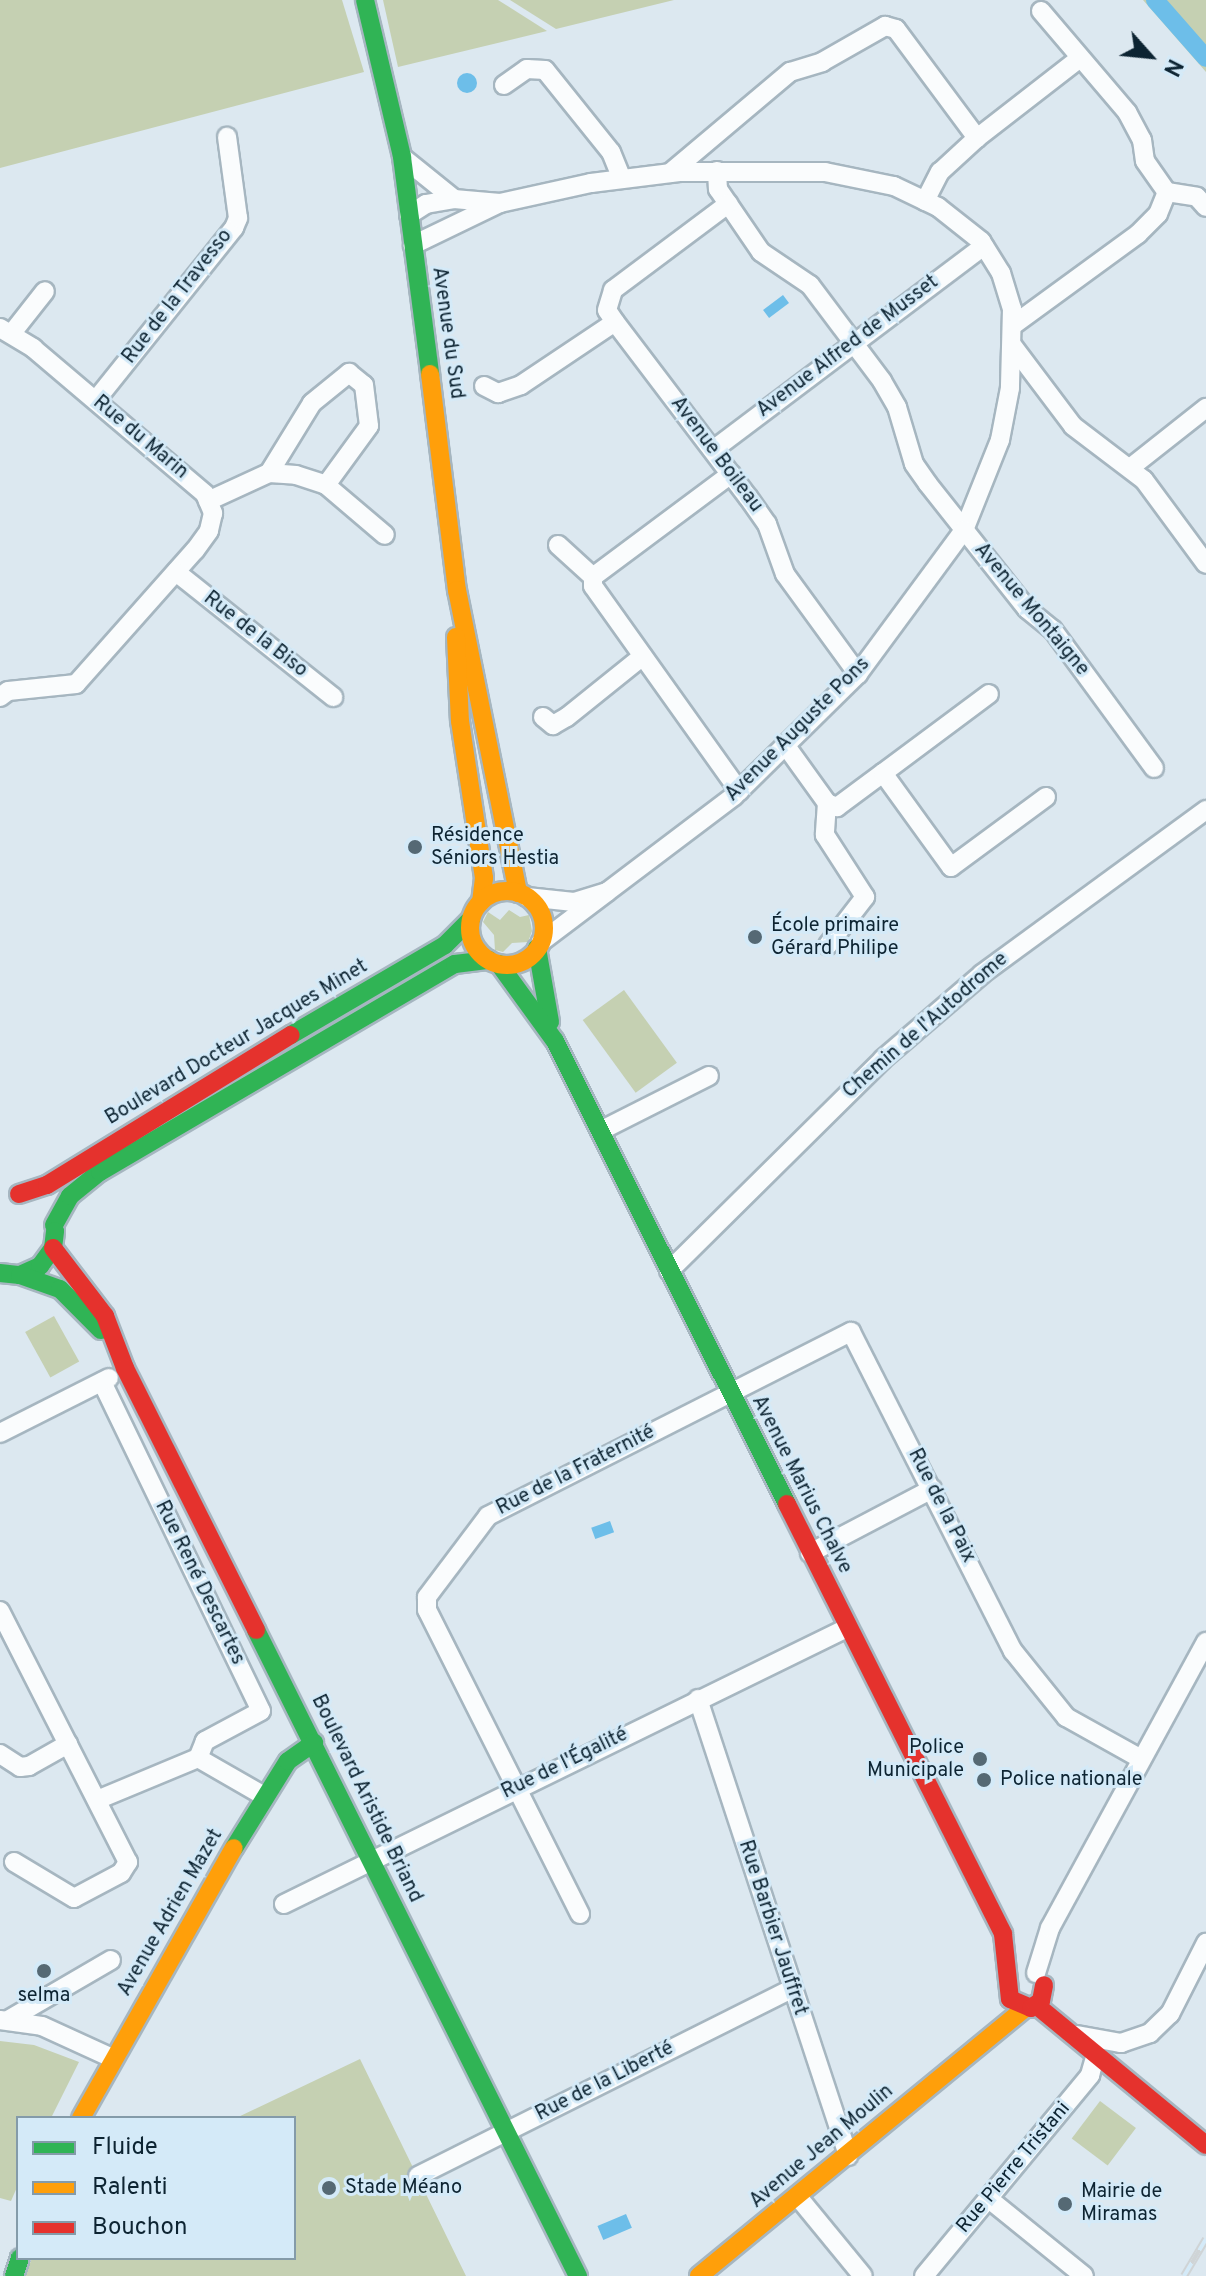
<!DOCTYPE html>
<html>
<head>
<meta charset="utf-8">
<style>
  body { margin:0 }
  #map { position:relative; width:1206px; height:2276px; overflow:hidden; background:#dce8f0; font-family:Overpass,sans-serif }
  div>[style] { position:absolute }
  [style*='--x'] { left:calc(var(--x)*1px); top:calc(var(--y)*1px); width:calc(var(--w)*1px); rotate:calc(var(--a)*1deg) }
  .green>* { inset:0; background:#c5d0b2; transform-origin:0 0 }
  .water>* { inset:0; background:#6dbee9; transform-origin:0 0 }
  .round { border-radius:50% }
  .canal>* { height:18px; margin:-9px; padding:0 9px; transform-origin:9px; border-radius:9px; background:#6dbee9 }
  .roads { filter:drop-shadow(2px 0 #a6b6c0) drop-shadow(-2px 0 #a6b6c0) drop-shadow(0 2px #a6b6c0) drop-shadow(0 -2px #a6b6c0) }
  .street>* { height:18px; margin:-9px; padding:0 9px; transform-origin:9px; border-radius:9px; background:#fafcfd }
  .fast>* { height:18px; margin:-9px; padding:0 9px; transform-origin:9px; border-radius:9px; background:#30b455 }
  .slow>* { height:18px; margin:-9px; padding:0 9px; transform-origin:9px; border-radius:9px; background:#ff9f0a }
  .slow>.ring { margin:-9px; padding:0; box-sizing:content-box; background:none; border:18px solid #ff9f0a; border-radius:50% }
  .jam>* { height:18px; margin:-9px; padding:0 9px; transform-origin:9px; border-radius:9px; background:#e5322d }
  .rail>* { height:8px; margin-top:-4px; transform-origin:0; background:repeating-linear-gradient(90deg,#d4eaf8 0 15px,#cfd4d6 0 30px); box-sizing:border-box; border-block:2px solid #cfd4d6 }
  .dots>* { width:22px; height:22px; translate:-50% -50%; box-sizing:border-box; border:4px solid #d4eaf8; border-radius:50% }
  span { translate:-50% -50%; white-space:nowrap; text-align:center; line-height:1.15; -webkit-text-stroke:6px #d4eaf8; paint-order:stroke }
  .street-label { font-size:20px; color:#0d2432 }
  .poi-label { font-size:20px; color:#0d2432 }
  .left { translate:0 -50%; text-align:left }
  .right { translate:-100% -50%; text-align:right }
  .legend { position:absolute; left:16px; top:2116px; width:280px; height:144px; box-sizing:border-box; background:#d4eaf8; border:2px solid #849ba9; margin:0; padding:10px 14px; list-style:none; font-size:24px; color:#0d2432 }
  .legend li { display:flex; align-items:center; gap:16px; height:40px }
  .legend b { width:40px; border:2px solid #849ba9 }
  .north { position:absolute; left:1110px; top:16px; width:80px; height:80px; -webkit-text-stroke:6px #d4eaf8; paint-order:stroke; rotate:117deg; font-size:22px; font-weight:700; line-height:32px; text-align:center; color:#0d2432 }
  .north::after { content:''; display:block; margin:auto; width:28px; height:36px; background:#0d2432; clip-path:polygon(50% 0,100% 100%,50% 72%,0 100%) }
</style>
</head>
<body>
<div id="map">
  <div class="green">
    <i style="clip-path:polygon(0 0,342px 0,364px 72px,0 168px)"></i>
    <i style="clip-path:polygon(383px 0,498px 0,547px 31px,398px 67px)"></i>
    <i style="clip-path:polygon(510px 0,674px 0,556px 29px)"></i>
    <i style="clip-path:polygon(1143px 0,1206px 0,1206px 72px)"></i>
    <i style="clip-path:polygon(509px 910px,520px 917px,529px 915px,532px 931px,528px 942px,512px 943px,503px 952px,495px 950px,494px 935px,483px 922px,488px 912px,500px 920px)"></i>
    <i style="left:624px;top:990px;width:90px;height:51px;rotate:54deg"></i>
    <i style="left:54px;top:1316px;width:52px;height:33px;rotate:61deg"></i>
    <i style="clip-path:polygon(0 2041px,34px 2045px,79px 2062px,51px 2118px,18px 2118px,18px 2185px,11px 2201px,0 2198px)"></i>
    <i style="clip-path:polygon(360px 2059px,466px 2276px,25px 2276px,32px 2258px,294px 2258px,294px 2118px,236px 2118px)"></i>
    <i style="left:1100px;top:2101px;width:45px;height:47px;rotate:37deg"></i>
  </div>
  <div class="water">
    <i class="round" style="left:457px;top:73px;width:20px;height:20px"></i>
    <i style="left:783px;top:295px;width:10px;height:25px;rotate:53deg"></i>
    <i style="left:610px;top:1521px;width:12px;height:20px;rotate:70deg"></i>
    <i style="left:626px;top:2214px;width:15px;height:31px;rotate:67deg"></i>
  </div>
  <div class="canal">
    <i style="--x:1155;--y:0;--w:77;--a:48.7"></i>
  </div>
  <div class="roads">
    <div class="street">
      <i style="--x:1041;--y:11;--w:133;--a:49.6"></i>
      <i style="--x:1127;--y:112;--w:32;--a:62"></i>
      <i style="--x:1142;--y:140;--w:21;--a:82"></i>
      <i style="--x:1145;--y:161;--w:38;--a:55"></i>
      <i style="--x:504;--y:85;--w:28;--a:-35"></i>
      <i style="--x:527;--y:69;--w:18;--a:3"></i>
      <i style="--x:545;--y:70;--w:105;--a:51.2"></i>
      <i style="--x:611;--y:152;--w:29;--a:68"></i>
      <i style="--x:402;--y:157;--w:67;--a:38.9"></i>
      <i style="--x:454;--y:199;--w:46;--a:5"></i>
      <i style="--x:500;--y:203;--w:97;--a:154.2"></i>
      <i style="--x:717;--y:171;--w:18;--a:87"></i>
      <i style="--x:718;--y:189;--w:76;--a:55.7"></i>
      <i style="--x:761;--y:252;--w:59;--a:34"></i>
      <i style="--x:810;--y:285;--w:120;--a:53.1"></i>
      <i style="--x:882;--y:381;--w:30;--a:60"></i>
      <i style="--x:897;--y:407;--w:59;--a:73.4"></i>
      <i style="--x:914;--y:464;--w:24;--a:55"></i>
      <i style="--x:928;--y:484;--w:159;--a:51.6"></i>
      <i style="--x:1027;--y:609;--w:33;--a:39"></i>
      <i style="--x:1053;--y:630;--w:171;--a:53.8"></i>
      <i style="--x:670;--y:173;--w:157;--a:-40.1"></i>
      <i style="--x:790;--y:72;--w:34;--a:-17"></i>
      <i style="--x:822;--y:62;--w:73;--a:-29.7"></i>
      <i style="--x:885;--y:26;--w:11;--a:15"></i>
      <i style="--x:896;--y:29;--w:136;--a:53.4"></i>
      <i style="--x:925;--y:201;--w:33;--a:-63"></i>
      <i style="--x:940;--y:172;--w:50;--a:-42.6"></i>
      <i style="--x:977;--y:138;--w:129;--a:-37.8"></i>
      <i style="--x:500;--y:203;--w:93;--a:-12.4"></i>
      <i style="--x:591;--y:183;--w:89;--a:-7.1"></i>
      <i style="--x:679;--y:172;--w:146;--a:0"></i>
      <i style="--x:825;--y:172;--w:70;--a:11.5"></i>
      <i style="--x:894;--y:186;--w:49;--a:25.5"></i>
      <i style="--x:938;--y:207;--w:55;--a:38.3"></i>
      <i style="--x:981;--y:241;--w:38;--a:58"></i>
      <i style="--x:1001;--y:273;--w:38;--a:73"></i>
      <i style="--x:1012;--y:309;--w:79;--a:91.5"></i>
      <i style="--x:1010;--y:388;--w:53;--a:100.9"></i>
      <i style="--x:1000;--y:440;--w:97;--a:111.8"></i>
      <i style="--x:964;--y:530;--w:179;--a:126.4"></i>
      <i style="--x:858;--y:674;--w:174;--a:135.5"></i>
      <i style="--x:734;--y:796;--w:159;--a:142.9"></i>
      <i style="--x:409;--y:215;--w:20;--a:-33"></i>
      <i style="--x:426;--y:204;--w:28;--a:-10"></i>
      <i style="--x:615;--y:322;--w:220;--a:52.8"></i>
      <i style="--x:748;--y:497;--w:33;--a:55"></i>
      <i style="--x:767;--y:524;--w:53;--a:70.2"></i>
      <i style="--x:785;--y:574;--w:124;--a:53.9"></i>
      <i style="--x:1012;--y:326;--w:156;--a:-36.1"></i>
      <i style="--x:1138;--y:234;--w:28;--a:-45"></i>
      <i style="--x:1158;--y:214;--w:24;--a:-68"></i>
      <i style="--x:1167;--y:192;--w:30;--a:9"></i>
      <i style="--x:1197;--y:197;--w:13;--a:48"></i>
      <i style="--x:0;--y:328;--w:39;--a:31"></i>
      <i style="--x:33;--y:348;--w:226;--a:40.3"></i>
      <i style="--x:205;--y:494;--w:21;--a:67"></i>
      <i style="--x:213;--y:513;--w:18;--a:103"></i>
      <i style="--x:209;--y:531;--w:24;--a:126"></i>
      <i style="--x:195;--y:550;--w:179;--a:131.6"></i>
      <i style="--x:76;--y:684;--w:68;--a:174.1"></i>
      <i style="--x:8;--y:691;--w:10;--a:143"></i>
      <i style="--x:12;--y:333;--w:53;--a:-51.8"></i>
      <i style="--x:1012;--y:345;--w:101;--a:53"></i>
      <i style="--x:1073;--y:426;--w:89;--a:37.3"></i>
      <i style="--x:1144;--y:480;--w:104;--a:53.6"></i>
      <i style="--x:484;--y:386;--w:16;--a:27"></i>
      <i style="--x:498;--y:393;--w:24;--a:-19"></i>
      <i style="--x:521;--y:385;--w:113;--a:-33.8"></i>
      <i style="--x:615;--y:322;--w:14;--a:-124"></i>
      <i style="--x:607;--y:310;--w:21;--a:-73"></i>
      <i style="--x:613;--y:290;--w:144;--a:-36.8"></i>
      <i style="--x:96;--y:400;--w:221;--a:-51.3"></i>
      <i style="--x:234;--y:228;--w:11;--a:-68"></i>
      <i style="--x:238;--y:218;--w:82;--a:-97.7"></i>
      <i style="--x:713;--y:450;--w:339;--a:-37"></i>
      <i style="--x:1130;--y:468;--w:97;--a:-38.3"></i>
      <i style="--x:269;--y:473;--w:82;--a:-58.4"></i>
      <i style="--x:312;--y:403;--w:48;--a:-39"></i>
      <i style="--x:349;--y:373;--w:19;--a:39"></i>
      <i style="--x:364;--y:385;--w:41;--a:83"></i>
      <i style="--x:369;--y:426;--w:73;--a:126.1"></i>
      <i style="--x:731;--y:474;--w:172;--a:143.3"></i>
      <i style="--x:593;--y:577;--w:9;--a:90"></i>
      <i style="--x:593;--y:586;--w:252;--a:54.5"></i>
      <i style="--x:208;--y:501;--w:67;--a:-24.7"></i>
      <i style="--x:269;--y:473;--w:27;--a:4"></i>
      <i style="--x:296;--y:475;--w:32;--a:18"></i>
      <i style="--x:326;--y:485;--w:77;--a:40.3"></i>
      <i style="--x:558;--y:545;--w:47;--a:42.4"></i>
      <i style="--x:176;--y:572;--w:201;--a:38.5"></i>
      <i style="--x:543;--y:717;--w:13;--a:39"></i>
      <i style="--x:553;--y:725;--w:16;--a:-30"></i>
      <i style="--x:567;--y:717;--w:97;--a:-38.8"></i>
      <i style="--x:786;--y:746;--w:70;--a:54.3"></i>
      <i style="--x:827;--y:803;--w:11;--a:22"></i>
      <i style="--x:837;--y:807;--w:57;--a:-36.5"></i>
      <i style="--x:883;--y:773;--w:116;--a:54.1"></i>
      <i style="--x:951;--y:867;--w:118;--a:-36.4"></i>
      <i style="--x:883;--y:773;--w:132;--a:-36.7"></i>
      <i style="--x:827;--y:803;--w:32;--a:94"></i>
      <i style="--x:825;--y:835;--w:74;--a:57.2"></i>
      <i style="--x:865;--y:897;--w:61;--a:127.6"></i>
      <i style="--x:527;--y:897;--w:47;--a:6.1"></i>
      <i style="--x:574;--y:902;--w:34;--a:-17"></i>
      <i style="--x:607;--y:892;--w:83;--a:142.9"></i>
      <i style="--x:600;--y:1131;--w:122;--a:-26.8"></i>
      <i style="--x:669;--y:1271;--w:301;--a:-44.7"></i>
      <i style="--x:883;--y:1059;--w:130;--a:-40.6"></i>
      <i style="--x:982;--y:974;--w:278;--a:-36.2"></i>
      <i style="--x:102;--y:1382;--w:365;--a:64.2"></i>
      <i style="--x:261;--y:1711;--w:64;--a:151.8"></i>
      <i style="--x:205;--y:1741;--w:18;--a:112"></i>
      <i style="--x:0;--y:1433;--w:122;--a:-26.8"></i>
      <i style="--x:810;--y:1553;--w:138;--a:-27.7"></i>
      <i style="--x:0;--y:1611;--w:282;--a:63"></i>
      <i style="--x:128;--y:1862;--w:13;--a:122"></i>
      <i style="--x:121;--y:1873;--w:53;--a:152"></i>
      <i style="--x:74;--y:1898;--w:70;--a:-149"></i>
      <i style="--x:698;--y:1699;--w:481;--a:71.8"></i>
      <i style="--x:0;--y:1754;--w:24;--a:33"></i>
      <i style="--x:20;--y:1767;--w:9;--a:-6"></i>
      <i style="--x:29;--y:1766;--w:45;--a:-29.4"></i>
      <i style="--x:97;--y:1800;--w:109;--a:-22.6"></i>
      <i style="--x:198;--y:1758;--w:76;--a:29.9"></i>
      <i style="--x:284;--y:1904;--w:627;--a:-26.12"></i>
      <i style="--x:580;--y:1914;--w:340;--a:-116.7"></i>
      <i style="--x:427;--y:1610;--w:13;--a:-90"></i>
      <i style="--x:427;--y:1597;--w:101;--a:-53"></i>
      <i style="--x:488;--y:1516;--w:407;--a:-26.9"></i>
      <i style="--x:851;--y:1332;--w:358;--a:63.1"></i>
      <i style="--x:1013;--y:1651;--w:85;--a:51.2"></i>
      <i style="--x:1066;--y:1717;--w:86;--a:29.2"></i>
      <i style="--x:1036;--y:1973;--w:47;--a:-72.7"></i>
      <i style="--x:1050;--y:1928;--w:326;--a:-61.4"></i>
      <i style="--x:0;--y:2020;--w:42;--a:8.1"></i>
      <i style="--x:42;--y:2026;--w:77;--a:24.6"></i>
      <i style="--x:8;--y:2020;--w:119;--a:-30.2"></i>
      <i style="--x:1077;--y:2035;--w:45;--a:10.3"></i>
      <i style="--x:1121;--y:2043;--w:31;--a:-19"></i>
      <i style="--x:1150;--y:2033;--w:28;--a:-44"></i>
      <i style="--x:1170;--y:2014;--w:80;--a:-63.1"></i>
      <i style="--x:418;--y:2176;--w:417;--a:-26.6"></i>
      <i style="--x:798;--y:2197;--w:102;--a:50.6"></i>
      <i style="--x:989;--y:2199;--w:122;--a:39"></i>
      <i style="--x:924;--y:2276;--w:261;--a:-50.4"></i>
      <i style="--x:1090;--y:2075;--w:19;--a:-74"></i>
    </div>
    <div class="fast">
      <i style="--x:365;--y:0;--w:161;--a:76.7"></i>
      <i style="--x:402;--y:157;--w:219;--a:82.6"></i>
      <i style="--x:537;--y:948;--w:75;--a:80"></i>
      <i style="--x:499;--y:964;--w:95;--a:54"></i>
      <i style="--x:555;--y:1041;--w:518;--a:63.39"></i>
      <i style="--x:291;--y:1035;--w:178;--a:-30.3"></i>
      <i style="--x:445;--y:945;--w:37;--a:-45"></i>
      <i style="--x:54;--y:1225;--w:33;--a:-61"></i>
      <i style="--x:70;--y:1196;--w:38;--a:-39"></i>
      <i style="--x:100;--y:1172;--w:411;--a:-30.4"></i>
      <i style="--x:455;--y:964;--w:34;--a:-7"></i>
      <i style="--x:0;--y:1273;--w:20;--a:6"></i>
      <i style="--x:20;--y:1275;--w:22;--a:-24"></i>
      <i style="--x:40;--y:1266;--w:22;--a:-54"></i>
      <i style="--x:53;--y:1248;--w:17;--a:-83"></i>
      <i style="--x:20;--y:1275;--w:42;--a:19.3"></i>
      <i style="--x:60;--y:1289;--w:58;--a:45"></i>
      <i style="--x:256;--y:1630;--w:722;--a:63.51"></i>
      <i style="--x:234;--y:1848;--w:102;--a:-58.2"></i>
      <i style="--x:288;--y:1761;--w:32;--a:-35"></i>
      <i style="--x:14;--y:2276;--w:19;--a:-72"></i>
    </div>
    <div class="slow">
      <i style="--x:430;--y:374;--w:218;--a:82.9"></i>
      <i style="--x:457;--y:590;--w:309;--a:78.6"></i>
      <i style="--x:456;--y:637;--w:84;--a:87.3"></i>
      <i style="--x:460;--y:721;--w:159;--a:81.3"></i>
      <i style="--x:484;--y:878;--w:24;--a:97"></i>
      <i class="ring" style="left:470px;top:891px;width:56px;height:56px"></i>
      <i style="--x:81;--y:2118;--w:310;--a:-60.5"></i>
      <i style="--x:699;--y:2276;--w:422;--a:-39.4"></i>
    </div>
    <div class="jam">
      <i style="--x:19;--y:1194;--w:29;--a:-18"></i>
      <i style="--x:47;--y:1185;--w:286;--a:-31.6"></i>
      <i style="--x:53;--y:1248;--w:86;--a:52.6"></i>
      <i style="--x:105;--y:1316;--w:56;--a:69"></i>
      <i style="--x:125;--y:1368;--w:293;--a:63.4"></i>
      <i style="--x:787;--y:1504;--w:481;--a:63.3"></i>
      <i style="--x:1003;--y:1934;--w:65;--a:83.9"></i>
      <i style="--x:1010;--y:1999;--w:23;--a:23"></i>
      <i style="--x:1031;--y:2008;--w:12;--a:-35"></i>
      <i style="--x:1041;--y:2001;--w:16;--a:-79"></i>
      <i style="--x:1036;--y:2005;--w:220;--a:39.5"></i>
    </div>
  </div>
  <div class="rail">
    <i style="--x:1184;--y:2276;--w:43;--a:-59.3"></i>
  </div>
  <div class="dots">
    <i style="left:415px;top:847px;background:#556974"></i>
    <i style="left:755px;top:937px;background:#556974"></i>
    <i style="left:980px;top:1759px;background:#556974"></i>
    <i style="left:984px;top:1780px;background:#556974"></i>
    <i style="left:44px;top:1971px;background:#556974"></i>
    <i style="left:329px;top:2188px;background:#556974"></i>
    <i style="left:1065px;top:2204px;background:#556974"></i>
  </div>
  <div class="street-label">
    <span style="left:178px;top:297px;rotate:-52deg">Rue de la Travesso</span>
    <span style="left:447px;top:333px;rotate:82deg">Avenue du Sud</span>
    <span style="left:848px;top:347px;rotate:-37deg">Avenue Alfred de Musset</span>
    <span style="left:140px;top:438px;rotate:40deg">Rue du Marin</span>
    <span style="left:716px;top:455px;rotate:53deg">Avenue Boileau</span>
    <span style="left:1031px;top:610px;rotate:50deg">Avenue Montaigne</span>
    <span style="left:255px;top:635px;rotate:38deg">Rue de la Biso</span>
    <span style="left:798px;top:730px;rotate:-45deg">Avenue Auguste Pons</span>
    <span style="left:926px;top:1026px;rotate:-41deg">Chemin de l'Autodrome</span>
    <span style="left:237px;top:1043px;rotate:-31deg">Boulevard Docteur Jacques Minet</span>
    <span style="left:576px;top:1471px;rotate:-27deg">Rue de la Fraternité</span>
    <span style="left:801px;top:1485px;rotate:63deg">Avenue Marius Chalve</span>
    <span style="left:941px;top:1506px;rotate:63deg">Rue de la Paix</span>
    <span style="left:199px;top:1583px;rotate:64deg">Rue René Descartes</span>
    <span style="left:565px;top:1764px;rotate:-26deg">Rue de l'Égalité</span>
    <span style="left:366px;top:1799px;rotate:64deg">Boulevard Aristide Briand</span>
    <span style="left:171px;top:1913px;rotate:-60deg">Avenue Adrien Mazet</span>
    <span style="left:772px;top:1928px;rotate:72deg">Rue Barbier Jauffret</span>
    <span style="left:605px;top:2082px;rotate:-27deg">Rue de la Liberté</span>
    <span style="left:822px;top:2147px;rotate:-40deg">Avenue Jean Moulin</span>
    <span style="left:1014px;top:2168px;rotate:-50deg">Rue Pierre Tristani</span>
  </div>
  <div class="poi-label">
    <span class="left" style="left:431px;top:848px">Résidence<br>Séniors Hestia</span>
    <span class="left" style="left:771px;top:938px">École primaire<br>Gérard Philipe</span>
    <span class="right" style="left:964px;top:1760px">Police<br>Municipale</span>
    <span class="left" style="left:1000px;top:1780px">Police nationale</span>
    <span style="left:44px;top:1996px">selma</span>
    <span class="left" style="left:345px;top:2188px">Stade Méano</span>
    <span class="left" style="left:1081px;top:2204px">Mairie de<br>Miramas</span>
  </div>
  <ul class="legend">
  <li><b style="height:10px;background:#30b455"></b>Fluide</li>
  <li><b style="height:10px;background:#ff9f0a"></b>Ralenti</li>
  <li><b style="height:10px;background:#e5322d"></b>Bouchon</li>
  </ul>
  <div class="north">N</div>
</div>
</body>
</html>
